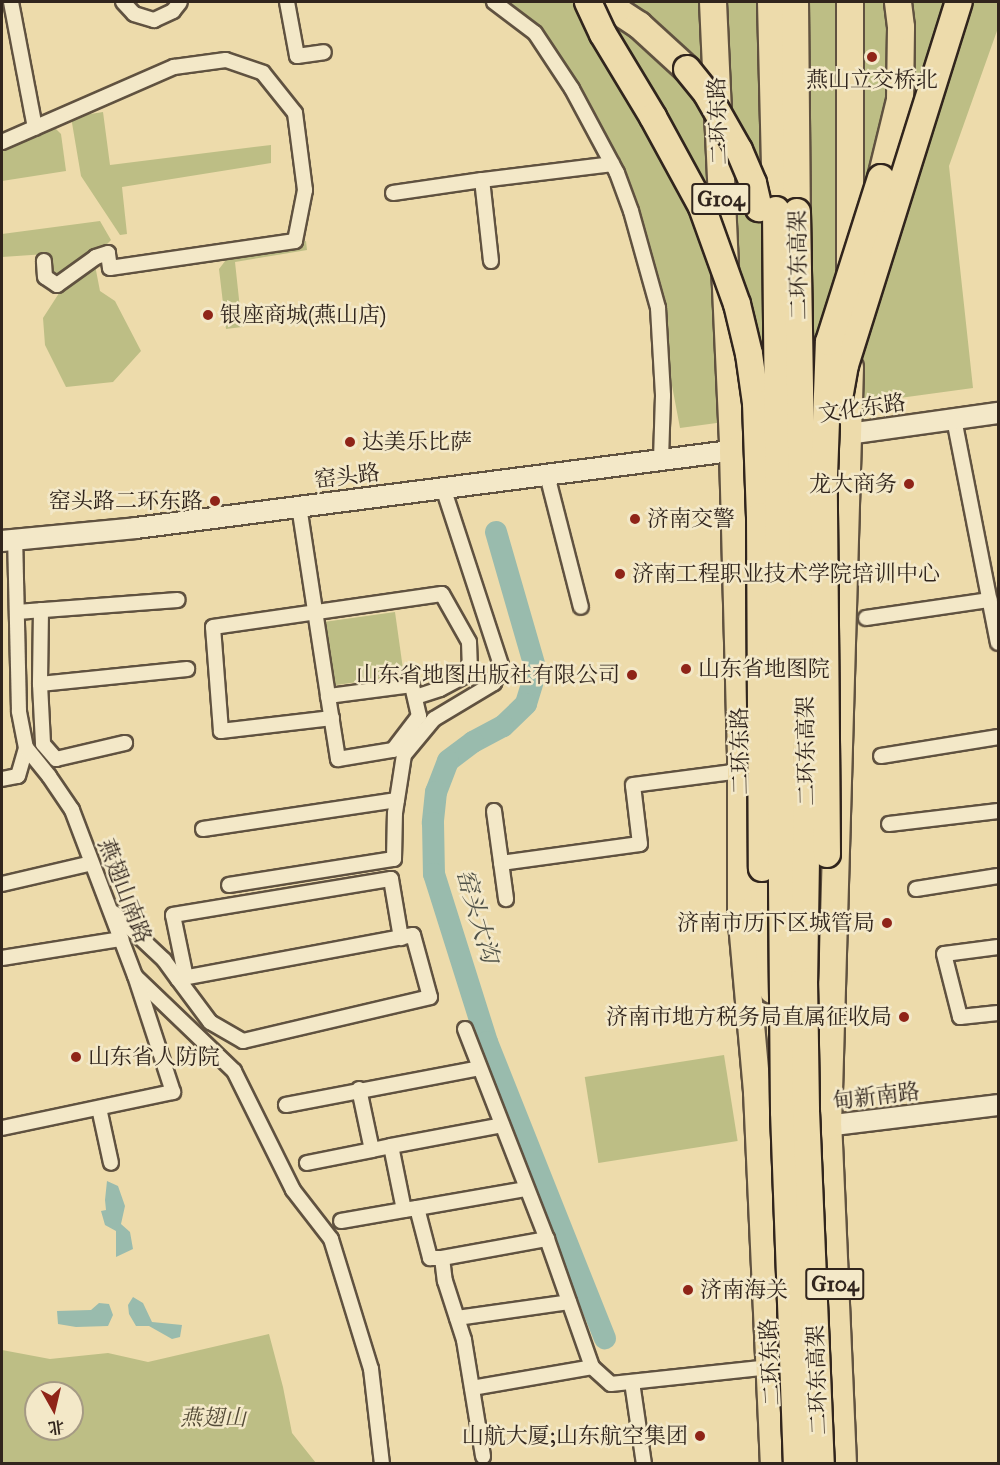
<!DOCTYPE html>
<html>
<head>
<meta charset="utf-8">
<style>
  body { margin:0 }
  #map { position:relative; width:1000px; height:1465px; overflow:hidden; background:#eddbab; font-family:"IM FELL Great Primer","Noto Serif SC",serif }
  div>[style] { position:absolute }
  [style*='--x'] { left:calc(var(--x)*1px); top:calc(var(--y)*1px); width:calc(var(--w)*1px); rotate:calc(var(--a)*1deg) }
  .green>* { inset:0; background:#bdbe85; transform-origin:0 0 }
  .water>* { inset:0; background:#99bbad }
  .river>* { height:22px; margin:-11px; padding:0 11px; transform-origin:11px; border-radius:11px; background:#99bbad }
  .roads { filter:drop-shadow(2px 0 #605240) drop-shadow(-2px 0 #605240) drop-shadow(0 2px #605240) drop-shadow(0 -2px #605240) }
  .street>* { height:14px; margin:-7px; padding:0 7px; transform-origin:7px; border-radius:7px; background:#f3e8c8 }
  .secondary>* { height:20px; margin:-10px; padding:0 10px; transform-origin:10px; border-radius:10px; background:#f3e8c8 }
  .highway>* { height:26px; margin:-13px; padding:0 13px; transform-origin:13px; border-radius:13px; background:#eddbab }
  .bridges { filter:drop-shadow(2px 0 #31251d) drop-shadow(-2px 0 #31251d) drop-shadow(0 2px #31251d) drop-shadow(0 -2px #31251d) }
  .highway-bridge>* { height:26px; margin:-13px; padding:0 13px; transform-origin:13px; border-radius:13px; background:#eddbab }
  .dots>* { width:16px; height:16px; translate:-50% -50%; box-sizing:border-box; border:3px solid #f3e8c8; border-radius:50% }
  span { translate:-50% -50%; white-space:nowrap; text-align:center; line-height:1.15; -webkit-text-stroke:5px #f3e8c8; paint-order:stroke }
  .shield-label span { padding:2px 4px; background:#f3e8c8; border:2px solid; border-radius:4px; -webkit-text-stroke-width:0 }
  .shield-label { font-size:21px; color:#31251d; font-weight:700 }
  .poi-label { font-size:22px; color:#31251d }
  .left { translate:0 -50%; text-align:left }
  .right { translate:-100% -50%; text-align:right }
  .street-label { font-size:22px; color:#31251d }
  .park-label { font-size:22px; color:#544b37; font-style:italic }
  .water-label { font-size:24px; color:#505248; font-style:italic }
  .frame { position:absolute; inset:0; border:3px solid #31251d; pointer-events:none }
  .north { position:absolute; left:24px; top:1381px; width:60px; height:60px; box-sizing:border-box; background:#f3e8c8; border:2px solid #a59a84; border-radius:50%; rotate:172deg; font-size:16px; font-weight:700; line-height:24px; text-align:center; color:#31251d }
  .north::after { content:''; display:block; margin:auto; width:21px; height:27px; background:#8f2418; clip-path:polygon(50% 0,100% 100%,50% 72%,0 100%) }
</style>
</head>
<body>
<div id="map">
  <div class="green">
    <i style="clip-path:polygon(481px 2px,998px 2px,998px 28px,949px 166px,973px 388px,680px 428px,651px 274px,629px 185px,596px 128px,529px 29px)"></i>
    <i style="clip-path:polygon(103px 112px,110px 165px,271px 145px,271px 163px,122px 187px,127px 234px,120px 235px,81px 176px,71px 117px)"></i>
    <i style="clip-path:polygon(53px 126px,61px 134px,66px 171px,2px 181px,2px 148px)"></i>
    <i style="clip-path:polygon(100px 221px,111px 240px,98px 253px,57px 278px,47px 268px,46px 254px,2px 257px,2px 234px)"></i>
    <i style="clip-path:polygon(306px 241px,307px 250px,235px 262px,242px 327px,226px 329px,219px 269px,229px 256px)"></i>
    <i style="clip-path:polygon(94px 260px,100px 291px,115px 301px,141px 351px,113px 382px,66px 387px,45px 345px,43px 318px,63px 287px)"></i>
    <i style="left:395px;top:612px;width:64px;height:72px;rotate:82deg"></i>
    <i style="left:724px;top:1055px;width:87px;height:141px;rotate:81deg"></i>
    <i style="clip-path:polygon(evenodd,269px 1334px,283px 1387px,292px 1433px,316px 1463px,2px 1463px,2px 1350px,50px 1359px,108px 1353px,148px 1362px,269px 1334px,36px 1393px,72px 1393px,72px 1429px,36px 1429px,36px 1393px)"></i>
  </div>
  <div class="water">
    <i style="clip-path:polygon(107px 1181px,118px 1186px,125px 1206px,121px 1224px,130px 1232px,133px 1249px,116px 1257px,116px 1231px,105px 1225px,101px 1211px,106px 1210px,105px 1200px)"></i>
    <i style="clip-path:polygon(133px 1297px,143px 1303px,152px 1322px,182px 1325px,180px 1337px,172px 1339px,149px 1326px,136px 1326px,129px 1314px,128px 1305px)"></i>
    <i style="clip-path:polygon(99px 1303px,109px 1304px,113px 1315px,108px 1326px,76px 1327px,58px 1324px,57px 1311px,91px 1310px)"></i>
  </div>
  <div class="river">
    <i style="--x:496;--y:532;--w:145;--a:73.9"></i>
    <i style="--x:536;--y:671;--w:34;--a:107"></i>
    <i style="--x:526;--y:704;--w:32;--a:136"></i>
    <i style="--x:503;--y:726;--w:34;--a:152"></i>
    <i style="--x:473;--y:742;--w:31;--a:143"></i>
    <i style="--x:448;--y:761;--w:33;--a:111"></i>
    <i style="--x:436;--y:792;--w:31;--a:96"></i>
    <i style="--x:433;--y:823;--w:51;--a:88.9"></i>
    <i style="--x:434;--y:874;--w:176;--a:72.5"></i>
    <i style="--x:487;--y:1042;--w:319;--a:68.3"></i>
  </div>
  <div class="roads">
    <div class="street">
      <i style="--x:11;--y:2;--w:128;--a:79.2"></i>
      <i style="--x:123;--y:2;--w:16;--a:47"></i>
      <i style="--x:134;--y:14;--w:21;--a:17"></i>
      <i style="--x:154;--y:20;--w:21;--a:-25"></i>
      <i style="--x:173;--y:11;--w:11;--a:-52"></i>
      <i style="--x:287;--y:2;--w:55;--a:79.5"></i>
      <i style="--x:297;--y:56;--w:27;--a:-8"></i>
      <i style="--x:494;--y:2;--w:51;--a:37.1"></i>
      <i style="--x:535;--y:33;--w:67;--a:56.5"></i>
      <i style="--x:572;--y:89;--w:95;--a:61.8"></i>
      <i style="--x:617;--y:173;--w:40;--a:69.8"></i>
      <i style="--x:631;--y:211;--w:101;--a:74.4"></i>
      <i style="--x:658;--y:308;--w:88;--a:86.7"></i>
      <i style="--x:663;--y:396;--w:64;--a:91.8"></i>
      <i style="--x:2;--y:142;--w:188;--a:-23.6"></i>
      <i style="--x:174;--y:67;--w:52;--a:-7.7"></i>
      <i style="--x:226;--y:60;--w:39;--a:19"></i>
      <i style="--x:263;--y:73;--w:51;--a:51.3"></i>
      <i style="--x:295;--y:113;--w:78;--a:82.6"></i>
      <i style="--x:305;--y:190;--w:52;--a:101.1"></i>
      <i style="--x:295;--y:241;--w:187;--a:171.7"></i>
      <i style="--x:110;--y:268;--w:15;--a:-98"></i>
      <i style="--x:108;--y:253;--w:13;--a:162"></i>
      <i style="--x:96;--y:257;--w:48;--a:144.3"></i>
      <i style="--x:57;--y:285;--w:14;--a:-146"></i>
      <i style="--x:45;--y:277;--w:16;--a:-94"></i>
      <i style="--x:393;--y:193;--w:90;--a:-8.3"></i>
      <i style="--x:491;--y:261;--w:81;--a:-96.3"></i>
      <i style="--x:482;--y:180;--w:131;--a:-7"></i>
      <i style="--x:954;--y:419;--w:228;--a:78.9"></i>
      <i style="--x:547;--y:475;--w:136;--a:75.6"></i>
      <i style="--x:299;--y:506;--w:192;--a:81.3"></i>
      <i style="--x:328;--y:696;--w:64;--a:81"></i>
      <i style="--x:338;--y:759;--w:56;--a:-9.3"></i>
      <i style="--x:393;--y:750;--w:43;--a:-52.6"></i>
      <i style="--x:419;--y:716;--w:32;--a:-103"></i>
      <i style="--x:412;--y:685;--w:85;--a:172.5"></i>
      <i style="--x:41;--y:610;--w:74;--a:90.8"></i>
      <i style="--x:40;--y:684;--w:148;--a:-5.8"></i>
      <i style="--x:17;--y:612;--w:161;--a:-4.3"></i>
      <i style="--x:866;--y:618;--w:125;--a:-8.3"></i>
      <i style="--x:40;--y:684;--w:60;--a:87.1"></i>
      <i style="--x:43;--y:744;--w:20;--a:49"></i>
      <i style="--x:56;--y:759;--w:71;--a:-13.1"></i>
      <i style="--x:332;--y:718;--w:112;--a:173.3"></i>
      <i style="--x:221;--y:731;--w:104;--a:-94.4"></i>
      <i style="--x:213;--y:627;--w:231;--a:-8.2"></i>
      <i style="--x:442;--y:594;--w:55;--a:60.6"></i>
      <i style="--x:469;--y:642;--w:31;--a:88"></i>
      <i style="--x:470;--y:673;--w:34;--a:152"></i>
      <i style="--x:440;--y:689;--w:26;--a:162"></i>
      <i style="--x:881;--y:756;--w:119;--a:-9.2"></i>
      <i style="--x:2;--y:779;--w:16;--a:-11"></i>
      <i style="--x:18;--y:776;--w:29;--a:-74"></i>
      <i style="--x:494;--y:811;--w:89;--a:82.2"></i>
      <i style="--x:889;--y:824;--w:110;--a:-6.8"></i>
      <i style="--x:203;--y:829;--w:196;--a:-8.5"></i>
      <i style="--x:501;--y:863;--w:140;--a:-7.8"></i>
      <i style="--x:640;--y:844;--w:59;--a:-96.8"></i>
      <i style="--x:633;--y:785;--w:109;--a:-7.4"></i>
      <i style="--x:2;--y:884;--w:92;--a:-13.1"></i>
      <i style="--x:229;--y:885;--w:167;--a:-9"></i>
      <i style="--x:394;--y:859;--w:46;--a:-88.8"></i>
      <i style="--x:395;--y:813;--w:59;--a:-81.2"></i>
      <i style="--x:404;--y:755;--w:47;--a:-50.2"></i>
      <i style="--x:434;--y:719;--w:70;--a:-31"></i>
      <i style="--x:494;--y:683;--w:19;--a:-69"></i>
      <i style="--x:501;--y:665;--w:186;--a:-108.1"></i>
      <i style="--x:916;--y:889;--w:83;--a:-9"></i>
      <i style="--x:114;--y:913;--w:69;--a:43.2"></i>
      <i style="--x:164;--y:960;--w:24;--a:54"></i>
      <i style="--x:178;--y:979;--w:54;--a:53.3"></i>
      <i style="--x:210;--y:1022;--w:38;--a:30"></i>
      <i style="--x:243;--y:1041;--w:192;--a:-13.2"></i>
      <i style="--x:430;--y:997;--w:64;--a:-105.3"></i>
      <i style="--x:413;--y:935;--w:239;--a:169.4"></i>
      <i style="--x:998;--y:947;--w:54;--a:172.6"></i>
      <i style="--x:944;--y:954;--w:65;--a:75.7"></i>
      <i style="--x:960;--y:1017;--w:38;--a:-6"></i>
      <i style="--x:2;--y:958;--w:121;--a:-9.1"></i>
      <i style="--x:136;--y:977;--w:136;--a:43.8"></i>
      <i style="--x:234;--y:1071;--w:133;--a:63.6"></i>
      <i style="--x:293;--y:1190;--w:62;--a:52.2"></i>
      <i style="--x:331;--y:1239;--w:136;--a:72.9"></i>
      <i style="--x:371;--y:1369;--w:96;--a:83.4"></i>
      <i style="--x:186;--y:978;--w:64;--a:-101.7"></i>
      <i style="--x:173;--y:915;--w:221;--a:-9.4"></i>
      <i style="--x:391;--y:879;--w:60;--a:80.4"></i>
      <i style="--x:465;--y:1029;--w:225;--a:68.7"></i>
      <i style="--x:547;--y:1239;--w:136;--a:70.6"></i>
      <i style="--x:359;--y:1089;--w:62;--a:78"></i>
      <i style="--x:372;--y:1150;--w:19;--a:-12"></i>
      <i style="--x:391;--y:1146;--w:65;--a:78.5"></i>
      <i style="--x:404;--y:1210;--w:13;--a:-9"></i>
      <i style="--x:417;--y:1208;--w:52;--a:75.4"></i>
      <i style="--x:430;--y:1258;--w:12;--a:0"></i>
      <i style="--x:442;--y:1258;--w:23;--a:83"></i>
      <i style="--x:445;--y:1281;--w:62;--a:72.1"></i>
      <i style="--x:464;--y:1340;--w:118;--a:80.7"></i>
      <i style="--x:286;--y:1105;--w:197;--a:-10.8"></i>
      <i style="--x:99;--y:1108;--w:56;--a:77.7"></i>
      <i style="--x:2;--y:1128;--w:175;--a:-11.9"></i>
      <i style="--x:173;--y:1092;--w:122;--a:-108.1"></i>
      <i style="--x:135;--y:976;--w:178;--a:-110.8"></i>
      <i style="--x:72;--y:810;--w:41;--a:-124.1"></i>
      <i style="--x:49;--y:776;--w:36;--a:-129"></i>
      <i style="--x:26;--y:748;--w:38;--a:-101"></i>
      <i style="--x:19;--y:711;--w:171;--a:-91.3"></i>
      <i style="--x:391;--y:1146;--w:113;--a:-10.7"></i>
      <i style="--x:307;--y:1163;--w:66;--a:-11.3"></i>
      <i style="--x:417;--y:1208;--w:111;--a:-9.9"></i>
      <i style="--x:341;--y:1221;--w:64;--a:-9.9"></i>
      <i style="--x:442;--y:1258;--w:107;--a:-10.3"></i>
      <i style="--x:457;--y:1318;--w:113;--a:-8.1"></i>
      <i style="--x:632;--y:1382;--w:83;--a:81.7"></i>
      <i style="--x:472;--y:1388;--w:122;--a:-9.9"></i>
      <i style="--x:592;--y:1367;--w:25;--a:42"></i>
      <i style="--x:611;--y:1384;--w:160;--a:-6.1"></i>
    </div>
    <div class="secondary">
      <i style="--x:834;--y:436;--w:166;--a:-8"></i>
      <i style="--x:2;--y:541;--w:135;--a:-5.5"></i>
      <i style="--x:136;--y:528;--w:615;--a:-7.38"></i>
      <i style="--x:817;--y:1127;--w:182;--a:-6.9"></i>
    </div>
    <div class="highway">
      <i style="--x:604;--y:2;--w:42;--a:33.3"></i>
      <i style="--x:639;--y:25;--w:65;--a:42.5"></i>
      <i style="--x:713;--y:2;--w:449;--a:87.4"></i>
      <i style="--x:733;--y:451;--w:306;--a:88.5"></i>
      <i style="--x:741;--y:757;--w:155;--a:90"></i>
      <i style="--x:741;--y:912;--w:181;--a:84.9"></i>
      <i style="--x:757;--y:1092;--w:372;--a:87.4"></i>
      <i style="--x:771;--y:2;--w:208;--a:88.6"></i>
      <i style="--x:795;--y:2;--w:210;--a:89.5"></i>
      <i style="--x:850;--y:2;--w:265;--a:90"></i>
      <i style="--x:881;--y:178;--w:80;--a:-76.3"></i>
      <i style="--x:900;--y:100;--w:73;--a:-89.2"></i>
      <i style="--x:901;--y:27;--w:25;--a:-97"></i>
      <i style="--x:762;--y:868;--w:123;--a:84.9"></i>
      <i style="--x:843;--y:1464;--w:338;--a:-92.5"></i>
      <i style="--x:828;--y:1126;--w:759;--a:-88.34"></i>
    </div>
  </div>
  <div class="bridges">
    <div class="highway-bridge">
      <i style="--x:588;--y:2;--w:35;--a:65"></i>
      <i style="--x:603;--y:34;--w:97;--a:58.9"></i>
      <i style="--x:653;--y:117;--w:102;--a:61.4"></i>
      <i style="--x:702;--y:207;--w:103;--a:70.2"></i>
      <i style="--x:737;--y:304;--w:51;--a:76.5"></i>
      <i style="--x:749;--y:354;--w:49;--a:81.9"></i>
      <i style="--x:756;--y:403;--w:113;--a:88"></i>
      <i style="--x:760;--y:516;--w:352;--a:89.7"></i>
      <i style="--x:687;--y:69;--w:32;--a:51"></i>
      <i style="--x:707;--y:94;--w:64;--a:60.3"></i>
      <i style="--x:739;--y:150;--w:36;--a:67"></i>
      <i style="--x:753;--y:183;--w:26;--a:77"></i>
      <i style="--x:776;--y:210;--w:902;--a:89.49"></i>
      <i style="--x:784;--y:1112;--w:352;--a:87.9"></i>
      <i style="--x:797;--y:212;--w:583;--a:89.02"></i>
      <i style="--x:807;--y:795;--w:186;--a:90.9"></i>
      <i style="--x:804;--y:981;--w:130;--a:89.1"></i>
      <i style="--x:806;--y:1111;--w:353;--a:87.6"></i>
      <i style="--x:840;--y:393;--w:28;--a:-80"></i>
      <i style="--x:845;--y:365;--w:380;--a:-72.6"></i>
      <i style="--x:827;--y:854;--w:378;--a:-90.5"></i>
      <i style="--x:824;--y:476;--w:134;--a:-87.9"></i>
      <i style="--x:829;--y:342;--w:172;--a:-72.4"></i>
    </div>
  </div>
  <div class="dots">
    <i style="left:872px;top:57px;background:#8f2418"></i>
    <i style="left:208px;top:315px;background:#8f2418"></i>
    <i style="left:350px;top:442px;background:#8f2418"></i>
    <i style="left:909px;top:484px;background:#8f2418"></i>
    <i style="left:215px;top:501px;background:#8f2418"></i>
    <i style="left:635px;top:519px;background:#8f2418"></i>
    <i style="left:620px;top:574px;background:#8f2418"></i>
    <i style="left:686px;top:669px;background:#8f2418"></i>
    <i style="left:632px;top:675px;background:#8f2418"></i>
    <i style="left:887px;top:923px;background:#8f2418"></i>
    <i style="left:904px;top:1017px;background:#8f2418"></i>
    <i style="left:76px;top:1057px;background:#8f2418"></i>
    <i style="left:688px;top:1290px;background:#8f2418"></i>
    <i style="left:700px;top:1436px;background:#8f2418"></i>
  </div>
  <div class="shield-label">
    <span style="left:721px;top:199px">G104</span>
    <span style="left:835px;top:1284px">G104</span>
  </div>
  <div class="poi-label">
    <span style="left:872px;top:80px">燕山立交桥北</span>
    <span class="left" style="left:220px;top:315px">银座商城(燕山店)</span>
    <span class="left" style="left:362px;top:442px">达美乐比萨</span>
    <span class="right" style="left:897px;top:484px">龙大商务</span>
    <span class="right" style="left:203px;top:501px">窑头路二环东路</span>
    <span class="left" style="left:647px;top:519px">济南交警</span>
    <span class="left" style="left:632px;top:574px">济南工程职业技术学院培训中心</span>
    <span class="left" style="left:698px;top:669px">山东省地图院</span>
    <span class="right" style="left:620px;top:675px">山东省地图出版社有限公司</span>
    <span class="right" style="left:875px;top:923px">济南市历下区城管局</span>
    <span class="right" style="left:892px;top:1017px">济南市地方税务局直属征收局</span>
    <span class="left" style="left:88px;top:1057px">山东省人防院</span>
    <span class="left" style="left:700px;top:1290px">济南海关</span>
    <span class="right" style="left:688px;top:1436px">山航大厦;山东航空集团</span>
  </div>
  <div class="street-label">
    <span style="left:718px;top:121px;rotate:-92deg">二环东路</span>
    <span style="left:798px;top:265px;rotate:-91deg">二环东高架</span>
    <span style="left:862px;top:408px;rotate:-8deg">文化东路</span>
    <span style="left:347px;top:476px;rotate:-7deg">窑头路</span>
    <span style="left:740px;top:751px;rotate:-91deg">二环东路</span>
    <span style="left:806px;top:751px;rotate:-91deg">二环东高架</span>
    <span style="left:125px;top:891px;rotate:69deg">燕翅山南路</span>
    <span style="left:876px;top:1096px;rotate:-7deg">甸新南路</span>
    <span style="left:770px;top:1362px;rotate:-93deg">二环东路</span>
    <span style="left:817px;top:1380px;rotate:-92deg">二环东高架</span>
  </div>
  <div class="park-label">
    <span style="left:213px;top:1418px">燕翅山</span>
  </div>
  <div class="water-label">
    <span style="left:477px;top:916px;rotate:74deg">窑头大沟</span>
  </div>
  <div class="frame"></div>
  <div class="north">北</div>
</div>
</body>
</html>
